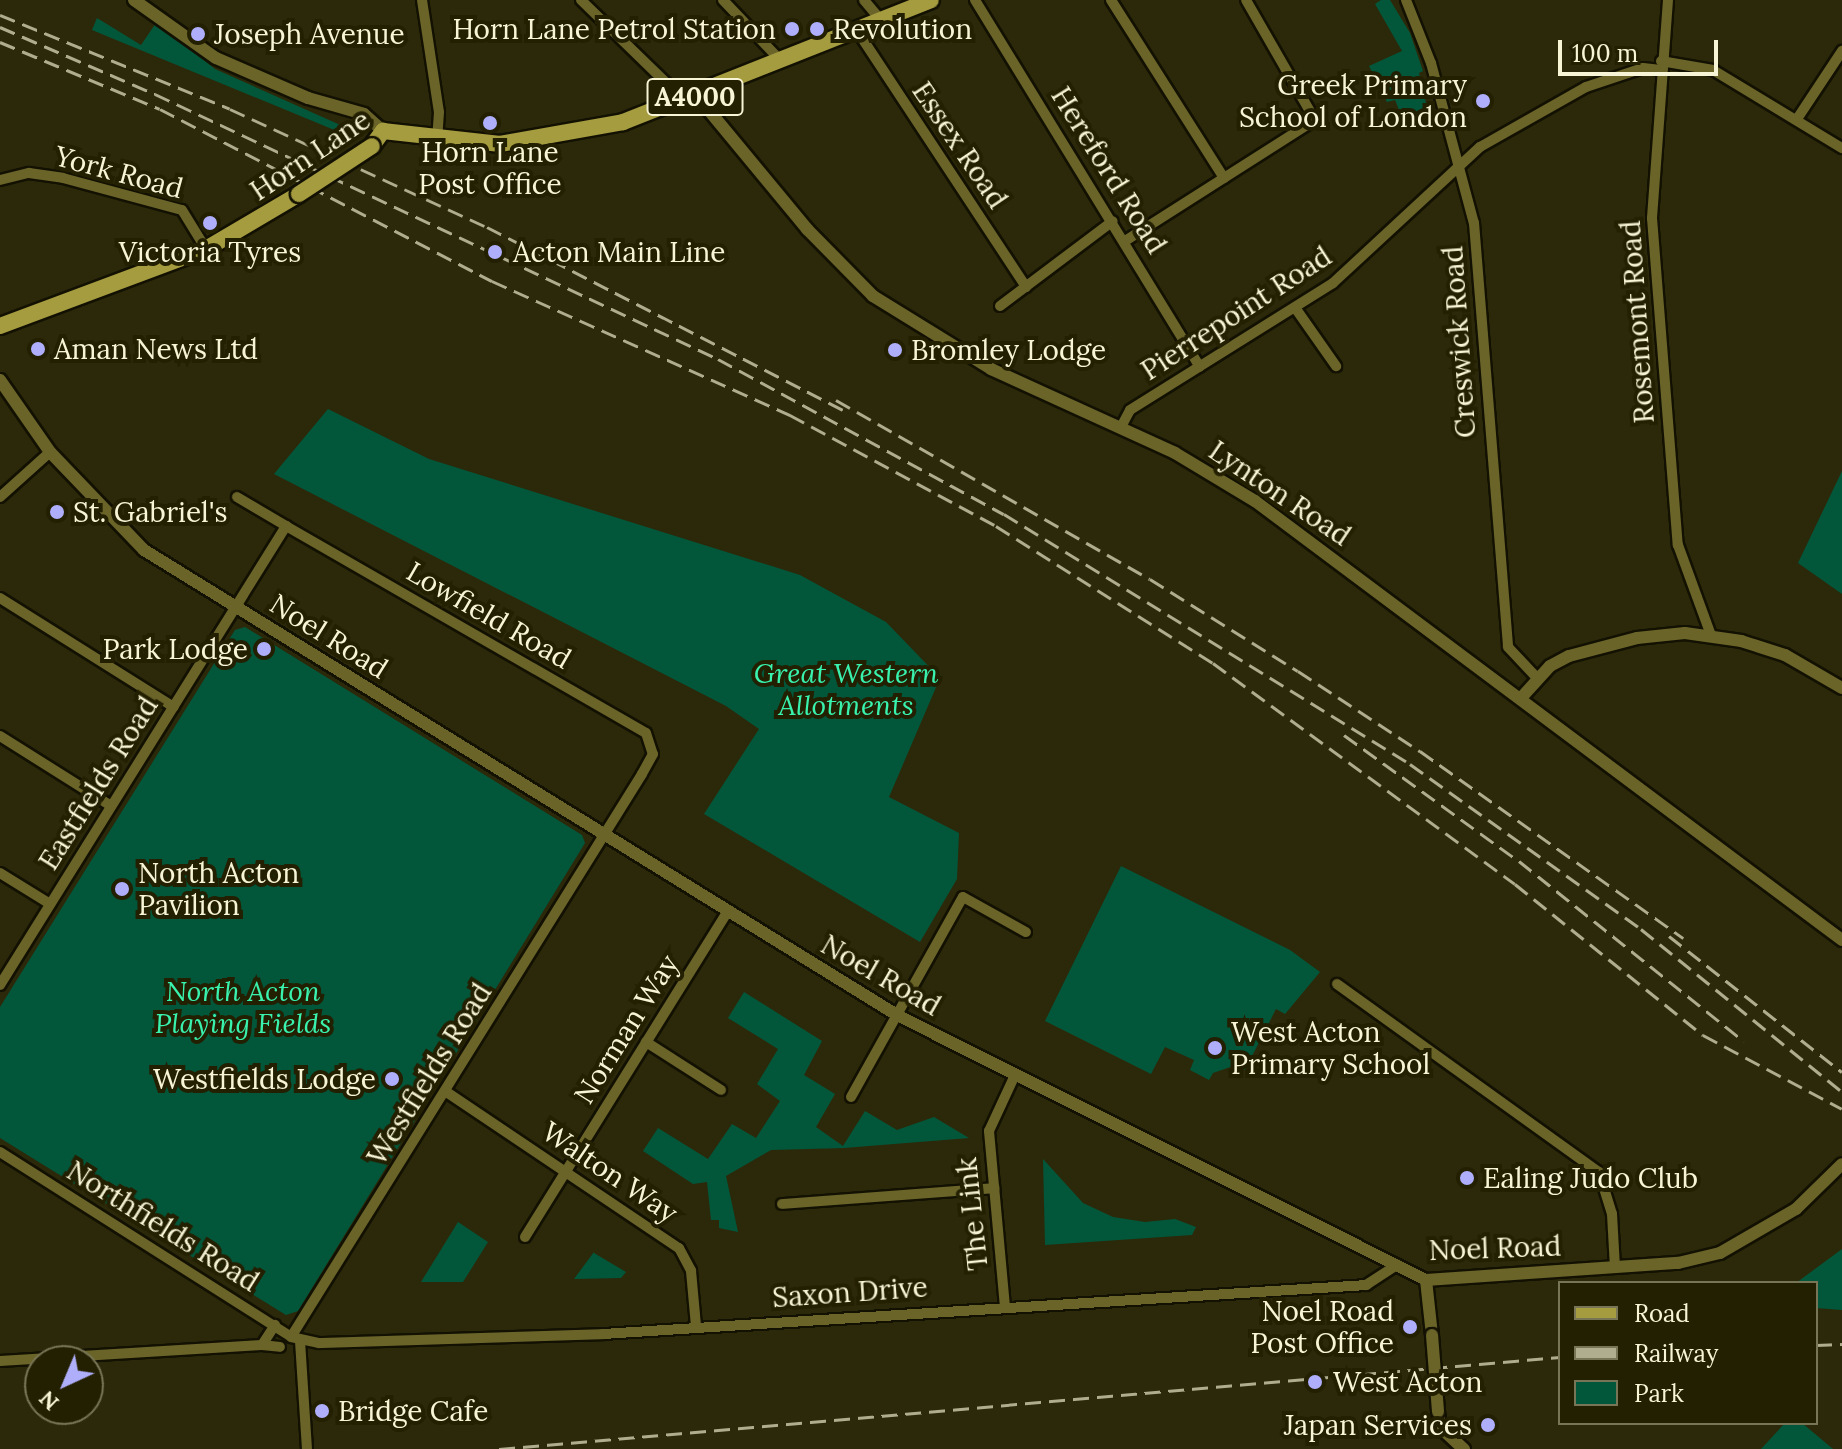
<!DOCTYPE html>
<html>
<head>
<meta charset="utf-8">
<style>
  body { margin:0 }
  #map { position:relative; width:1842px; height:1449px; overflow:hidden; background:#2c290a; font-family:Lora,serif }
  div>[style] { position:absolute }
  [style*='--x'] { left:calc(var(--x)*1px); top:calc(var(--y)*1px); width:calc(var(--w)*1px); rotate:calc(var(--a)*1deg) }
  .green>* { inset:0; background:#02573b }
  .roads { filter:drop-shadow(2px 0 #131102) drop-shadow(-2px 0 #131102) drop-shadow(0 2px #131102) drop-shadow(0 -2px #131102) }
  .minor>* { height:10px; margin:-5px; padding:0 5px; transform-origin:5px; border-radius:5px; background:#6a6429 }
  .tertiary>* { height:12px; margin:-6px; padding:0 6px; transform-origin:6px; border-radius:6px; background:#6a6429 }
  .primary>* { height:16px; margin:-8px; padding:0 8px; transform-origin:8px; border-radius:8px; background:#a59b3f }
  .rail>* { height:3px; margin-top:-1.5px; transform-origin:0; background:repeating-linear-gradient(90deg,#b0ad8e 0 16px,transparent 0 24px) }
  .bridges { filter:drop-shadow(2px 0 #131102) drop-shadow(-2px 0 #131102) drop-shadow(0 2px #131102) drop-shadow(0 -2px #131102) }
  .tertiary-bridge>* { height:12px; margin:-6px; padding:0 6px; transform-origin:6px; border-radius:6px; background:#6a6429 }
  .primary-bridge>* { height:16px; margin:-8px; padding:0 8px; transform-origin:8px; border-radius:8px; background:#a59b3f }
  .dots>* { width:22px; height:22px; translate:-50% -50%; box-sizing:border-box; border:4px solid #231f01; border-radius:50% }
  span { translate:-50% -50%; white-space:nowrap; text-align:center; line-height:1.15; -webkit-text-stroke:8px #231f01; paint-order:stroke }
  .shield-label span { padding:2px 6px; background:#231f01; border:2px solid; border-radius:6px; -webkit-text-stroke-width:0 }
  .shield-label { font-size:26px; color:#f7f5d6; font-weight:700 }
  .poi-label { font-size:28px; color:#f7f5d6 }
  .right { translate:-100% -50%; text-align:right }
  .left { translate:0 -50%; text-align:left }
  .street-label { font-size:28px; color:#f7f5d6 }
  .park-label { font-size:28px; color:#38f2ae; font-style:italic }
  .legend { position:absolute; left:1558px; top:1281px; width:260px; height:144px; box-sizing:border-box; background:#231f01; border:2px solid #787556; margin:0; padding:10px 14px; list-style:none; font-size:24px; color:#f7f5d6 }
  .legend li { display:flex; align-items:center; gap:16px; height:40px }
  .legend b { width:40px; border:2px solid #787556 }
  .north { position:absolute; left:24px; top:1345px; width:80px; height:80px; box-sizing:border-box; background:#231f01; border:2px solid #787556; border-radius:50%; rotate:224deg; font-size:22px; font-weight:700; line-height:32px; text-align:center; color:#f7f5d6 }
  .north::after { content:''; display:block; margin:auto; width:28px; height:36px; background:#aeaefb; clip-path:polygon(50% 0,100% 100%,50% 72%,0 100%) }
  .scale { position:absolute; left:1558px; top:40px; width:160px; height:36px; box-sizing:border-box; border:4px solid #f7f5d6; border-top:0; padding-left:10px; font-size:24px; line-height:28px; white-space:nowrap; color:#f7f5d6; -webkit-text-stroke:6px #231f01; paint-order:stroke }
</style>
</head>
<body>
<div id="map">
  <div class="green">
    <i style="clip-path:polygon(1381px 0,1390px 0,1410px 33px,1423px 71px,1419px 73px,1427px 107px,1402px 117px,1395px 100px,1387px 102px,1369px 66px,1402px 51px,1375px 4px)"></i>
    <i style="clip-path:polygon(97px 18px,141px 45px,156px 23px,215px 69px,347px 128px,344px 134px,92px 30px)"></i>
    <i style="clip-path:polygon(328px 409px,429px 459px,800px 575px,886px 622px,940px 678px,889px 797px,959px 833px,957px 879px,920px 942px,704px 814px,759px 729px,726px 706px,274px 474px)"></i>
    <i style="clip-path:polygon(1842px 471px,1842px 594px,1798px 563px)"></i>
    <i style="clip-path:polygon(245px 627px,582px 835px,585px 843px,298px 1311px,286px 1315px,0 1138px,0 1007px,235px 630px)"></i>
    <i style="clip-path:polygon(1121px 866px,1290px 950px,1320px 972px,1285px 1014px,1276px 1009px,1245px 1070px,1236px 1065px,1213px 1073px,1209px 1080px,1190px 1070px,1194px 1060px,1165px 1047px,1151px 1074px,1045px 1021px)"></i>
    <i style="clip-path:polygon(744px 992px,822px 1041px,804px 1075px,835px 1094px,816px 1127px,843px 1146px,865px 1111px,897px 1130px,934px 1117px,969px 1138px,844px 1148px,771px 1150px,726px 1176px,738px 1232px,719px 1228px,719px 1220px,711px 1220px,707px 1182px,693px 1184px,643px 1151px,658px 1128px,708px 1159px,732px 1124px,756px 1138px,780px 1101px,757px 1084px,778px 1049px,728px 1018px)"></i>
    <i style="clip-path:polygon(1043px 1159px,1083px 1203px,1113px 1217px,1145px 1222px,1175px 1219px,1196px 1227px,1192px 1235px,1045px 1245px)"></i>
    <i style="clip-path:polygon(458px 1222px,488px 1242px,463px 1282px,421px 1282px)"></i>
    <i style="clip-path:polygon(1842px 1249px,1842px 1310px,1816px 1308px,1816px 1283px,1796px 1283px)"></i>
    <i style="clip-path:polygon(594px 1252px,594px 1253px,626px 1272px,621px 1278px,574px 1279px)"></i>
    <i style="clip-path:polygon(1785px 1423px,1802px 1423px,1833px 1449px,1761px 1449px)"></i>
  </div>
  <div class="roads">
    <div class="minor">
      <i style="--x:422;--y:0;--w:113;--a:81.4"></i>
      <i style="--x:439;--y:112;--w:26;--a:94"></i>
      <i style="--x:581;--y:0;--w:145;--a:44.2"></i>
      <i style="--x:723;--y:0;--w:84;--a:46.4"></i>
      <i style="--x:864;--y:0;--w:25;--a:50"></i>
      <i style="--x:975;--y:0;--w:430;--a:58.5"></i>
      <i style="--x:1111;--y:0;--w:211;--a:57.6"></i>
      <i style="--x:1406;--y:0;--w:68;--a:68.4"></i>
      <i style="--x:1431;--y:63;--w:166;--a:75"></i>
      <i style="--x:1474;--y:223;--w:425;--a:85.4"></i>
      <i style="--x:1508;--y:647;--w:44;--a:46.8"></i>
      <i style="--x:1668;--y:0;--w:219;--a:94.2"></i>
      <i style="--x:1652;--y:218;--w:328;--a:85.5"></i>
      <i style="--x:1678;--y:545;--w:96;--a:69.9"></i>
      <i style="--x:856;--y:29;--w:309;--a:56.6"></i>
      <i style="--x:1661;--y:61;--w:53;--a:9.8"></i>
      <i style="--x:1713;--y:70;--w:151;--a:31.2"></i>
      <i style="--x:1797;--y:119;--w:82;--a:-56.5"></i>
      <i style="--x:0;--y:180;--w:30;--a:-14"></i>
      <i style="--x:29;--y:173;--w:34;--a:8"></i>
      <i style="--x:63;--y:178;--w:123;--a:15.1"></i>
      <i style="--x:182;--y:210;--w:46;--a:58.4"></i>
      <i style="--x:1125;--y:241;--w:225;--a:-32.5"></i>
      <i style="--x:1315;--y:120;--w:138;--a:-119.9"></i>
      <i style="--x:1000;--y:306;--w:141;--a:-37"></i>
      <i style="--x:1296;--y:309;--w:70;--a:54.9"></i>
      <i style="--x:1121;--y:427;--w:19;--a:-62"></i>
      <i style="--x:1130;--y:410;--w:239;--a:-32"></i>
      <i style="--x:1333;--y:283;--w:200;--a:-42.8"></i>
      <i style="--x:1480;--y:147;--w:122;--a:-29.5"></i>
      <i style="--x:1586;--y:87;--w:60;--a:-18.4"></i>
      <i style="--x:1643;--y:68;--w:18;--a:6"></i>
      <i style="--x:0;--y:497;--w:67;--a:-42"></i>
      <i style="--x:237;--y:497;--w:57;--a:30.6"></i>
      <i style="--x:0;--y:598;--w:205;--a:32.1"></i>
      <i style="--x:0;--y:736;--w:131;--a:32.2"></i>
      <i style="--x:0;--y:873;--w:59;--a:31.8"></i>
      <i style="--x:1337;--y:984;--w:322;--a:35.7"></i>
      <i style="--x:1599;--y:1172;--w:44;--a:72.8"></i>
      <i style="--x:1612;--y:1214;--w:53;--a:86.8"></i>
      <i style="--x:0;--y:985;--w:541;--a:-58.07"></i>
      <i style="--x:286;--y:526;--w:415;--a:29.9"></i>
      <i style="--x:646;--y:733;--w:22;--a:72"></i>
      <i style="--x:653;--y:754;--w:23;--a:119"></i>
      <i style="--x:642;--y:774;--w:663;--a:121.94"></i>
      <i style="--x:646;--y:1042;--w:89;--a:32.6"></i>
      <i style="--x:445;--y:1091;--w:282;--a:33.9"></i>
      <i style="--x:679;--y:1248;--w:26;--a:62"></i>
      <i style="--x:691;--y:1271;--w:55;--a:84.8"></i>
      <i style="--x:851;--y:1097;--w:229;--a:-60.8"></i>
      <i style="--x:963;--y:897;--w:72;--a:29.1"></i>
      <i style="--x:0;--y:1152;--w:345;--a:32.4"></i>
      <i style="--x:291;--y:1337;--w:29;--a:12"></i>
      <i style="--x:319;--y:1343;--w:284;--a:-1.8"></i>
      <i style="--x:603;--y:1334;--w:765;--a:-3.67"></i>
      <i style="--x:1366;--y:1285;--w:37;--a:-33"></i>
      <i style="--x:782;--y:1204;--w:213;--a:-4.3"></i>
      <i style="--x:525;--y:1237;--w:384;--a:-58.1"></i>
      <i style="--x:1005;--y:1307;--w:177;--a:-95.2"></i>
      <i style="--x:989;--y:1131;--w:62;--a:-65.1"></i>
      <i style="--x:300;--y:1341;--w:108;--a:86.3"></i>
      <i style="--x:262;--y:1345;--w:18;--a:6"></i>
      <i style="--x:0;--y:1361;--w:262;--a:-3.5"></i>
      <i style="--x:262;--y:1345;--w:24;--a:-57"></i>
    </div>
    <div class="tertiary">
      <i style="--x:134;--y:0;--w:100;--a:35.3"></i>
      <i style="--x:216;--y:58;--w:100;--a:23.5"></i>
      <i style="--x:308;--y:98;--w:58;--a:15.9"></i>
      <i style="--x:364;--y:114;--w:25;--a:42"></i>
      <i style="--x:697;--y:96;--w:173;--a:50.4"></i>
      <i style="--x:807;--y:229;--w:94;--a:45.4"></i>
      <i style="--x:873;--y:296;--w:139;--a:31.7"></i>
      <i style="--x:991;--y:369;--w:202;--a:24.5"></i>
      <i style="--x:1175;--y:453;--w:93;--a:31"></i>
      <i style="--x:1255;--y:501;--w:733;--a:36.79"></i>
      <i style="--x:0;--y:380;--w:88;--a:55.2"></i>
      <i style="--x:50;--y:452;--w:136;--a:46.2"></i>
      <i style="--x:144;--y:550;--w:885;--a:31.7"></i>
      <i style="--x:897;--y:1015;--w:592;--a:26.61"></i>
      <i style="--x:1426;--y:1280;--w:253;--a:-3.9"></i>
      <i style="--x:1678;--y:1263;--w:43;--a:-13.4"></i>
      <i style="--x:1720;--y:1253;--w:88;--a:-30.1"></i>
      <i style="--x:1796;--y:1209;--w:64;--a:-44.4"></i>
      <i style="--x:1521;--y:698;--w:43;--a:-47.8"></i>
      <i style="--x:1550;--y:666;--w:21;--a:-28"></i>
      <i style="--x:1569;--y:656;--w:70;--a:-14.8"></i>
      <i style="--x:1637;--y:638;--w:48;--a:-5.9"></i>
      <i style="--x:1685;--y:633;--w:57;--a:8.1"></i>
      <i style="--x:1741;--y:641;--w:46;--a:17.7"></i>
      <i style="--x:1785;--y:655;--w:66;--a:30.1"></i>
      <i style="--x:1426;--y:1280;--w:55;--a:83.8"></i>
      <i style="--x:1438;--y:1412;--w:15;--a:82"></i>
      <i style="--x:1440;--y:1427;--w:33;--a:43"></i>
    </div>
    <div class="primary">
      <i style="--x:372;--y:146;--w:19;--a:-54"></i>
      <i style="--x:383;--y:131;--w:118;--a:6.3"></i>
      <i style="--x:500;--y:144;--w:125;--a:-10.1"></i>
      <i style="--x:623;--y:122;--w:331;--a:-21.6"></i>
      <i style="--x:0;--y:326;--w:220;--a:-20.5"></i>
      <i style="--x:206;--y:249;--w:108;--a:-30.6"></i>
    </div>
  </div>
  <div class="rail">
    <i style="--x:0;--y:15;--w:248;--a:22.2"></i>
    <i style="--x:230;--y:109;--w:283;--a:24.7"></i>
    <i style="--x:487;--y:227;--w:400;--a:27.2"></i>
    <i style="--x:0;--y:27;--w:169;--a:23.4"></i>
    <i style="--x:155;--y:94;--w:622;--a:25.21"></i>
    <i style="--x:718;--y:359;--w:325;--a:28.5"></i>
    <i style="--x:1004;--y:514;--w:477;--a:31.6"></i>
    <i style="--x:1410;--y:764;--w:284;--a:35.5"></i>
    <i style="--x:1641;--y:929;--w:259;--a:39"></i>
    <i style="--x:0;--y:42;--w:173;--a:22.7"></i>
    <i style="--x:160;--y:109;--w:374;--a:27.4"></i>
    <i style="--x:492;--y:281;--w:327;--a:24.2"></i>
    <i style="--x:790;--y:415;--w:234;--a:28.3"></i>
    <i style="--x:996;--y:526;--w:257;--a:32.3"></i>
    <i style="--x:1213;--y:663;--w:374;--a:36.2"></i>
    <i style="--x:1515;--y:884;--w:241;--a:38.8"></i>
    <i style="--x:1703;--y:1035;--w:157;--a:28"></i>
    <i style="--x:836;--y:400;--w:361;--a:29.7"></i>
    <i style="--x:1150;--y:579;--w:174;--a:31.9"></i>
    <i style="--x:1298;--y:671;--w:146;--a:33.3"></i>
    <i style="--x:1420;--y:751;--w:323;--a:35.4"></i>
    <i style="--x:1344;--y:735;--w:216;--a:35.8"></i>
    <i style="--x:1519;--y:861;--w:288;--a:38.7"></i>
    <i style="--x:1669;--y:936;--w:220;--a:38.2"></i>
    <i style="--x:1816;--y:1345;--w:26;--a:-2"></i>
    <i style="--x:499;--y:1449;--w:1065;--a:-4.96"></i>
  </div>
  <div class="bridges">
    <div class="tertiary-bridge">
      <i style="--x:1432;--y:1335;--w:77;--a:85.5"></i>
    </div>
    <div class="primary-bridge">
      <i style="--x:299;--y:194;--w:87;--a:-33.3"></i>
    </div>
  </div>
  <div class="dots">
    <i style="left:792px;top:29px;background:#aeaefb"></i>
    <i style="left:817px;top:29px;background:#aeaefb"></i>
    <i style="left:198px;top:34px;background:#aeaefb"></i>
    <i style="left:1483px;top:101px;background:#aeaefb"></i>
    <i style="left:490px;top:123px;background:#aeaefb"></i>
    <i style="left:210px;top:223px;background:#aeaefb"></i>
    <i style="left:495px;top:252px;background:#aeaefb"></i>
    <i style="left:38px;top:349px;background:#aeaefb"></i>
    <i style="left:895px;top:350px;background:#aeaefb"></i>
    <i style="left:57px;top:512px;background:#aeaefb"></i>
    <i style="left:264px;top:649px;background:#aeaefb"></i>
    <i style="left:122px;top:889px;background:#aeaefb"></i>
    <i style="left:1215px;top:1048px;background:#aeaefb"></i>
    <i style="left:392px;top:1079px;background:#aeaefb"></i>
    <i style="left:1467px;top:1178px;background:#aeaefb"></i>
    <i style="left:1410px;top:1327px;background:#aeaefb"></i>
    <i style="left:1315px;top:1382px;background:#aeaefb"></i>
    <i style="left:322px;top:1411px;background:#aeaefb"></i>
    <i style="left:1488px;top:1425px;background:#aeaefb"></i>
  </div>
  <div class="shield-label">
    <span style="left:695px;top:97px">A4000</span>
  </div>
  <div class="poi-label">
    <span class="right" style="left:776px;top:29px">Horn Lane Petrol Station</span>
    <span class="left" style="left:833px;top:29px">Revolution</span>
    <span class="left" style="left:214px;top:34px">Joseph Avenue</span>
    <span class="right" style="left:1467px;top:101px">Greek Primary<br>School of London</span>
    <span style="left:490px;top:168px">Horn Lane<br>Post Office</span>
    <span style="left:210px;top:252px">Victoria Tyres</span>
    <span class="left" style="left:513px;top:252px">Acton Main Line</span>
    <span class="left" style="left:54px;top:349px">Aman News Ltd</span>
    <span class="left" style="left:911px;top:350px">Bromley Lodge</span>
    <span class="left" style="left:73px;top:512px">St. Gabriel's</span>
    <span class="right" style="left:248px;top:649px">Park Lodge</span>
    <span class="left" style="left:138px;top:889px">North Acton<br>Pavilion</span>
    <span class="left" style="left:1231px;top:1048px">West Acton<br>Primary School</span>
    <span class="right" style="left:376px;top:1079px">Westfields Lodge</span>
    <span class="left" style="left:1483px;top:1178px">Ealing Judo Club</span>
    <span class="right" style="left:1394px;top:1327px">Noel Road<br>Post Office</span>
    <span class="left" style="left:1333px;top:1382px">West Acton</span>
    <span class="left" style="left:338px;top:1411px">Bridge Cafe</span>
    <span class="right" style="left:1472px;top:1425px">Japan Services</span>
  </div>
  <div class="street-label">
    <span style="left:960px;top:145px;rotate:56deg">Essex Road</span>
    <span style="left:310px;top:155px;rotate:-34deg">Horn Lane</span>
    <span style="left:1109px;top:170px;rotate:58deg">Hereford Road</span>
    <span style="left:119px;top:172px;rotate:15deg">York Road</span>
    <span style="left:1236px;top:313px;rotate:-33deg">Pierrepoint Road</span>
    <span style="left:1637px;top:322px;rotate:-94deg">Rosemont Road</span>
    <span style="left:1459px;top:342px;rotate:-94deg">Creswick Road</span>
    <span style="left:1280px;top:493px;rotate:34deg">Lynton Road</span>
    <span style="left:489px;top:615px;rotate:30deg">Lowfield Road</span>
    <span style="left:329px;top:636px;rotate:32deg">Noel Road</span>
    <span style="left:98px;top:783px;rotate:-58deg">Eastfields Road</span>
    <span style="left:881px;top:975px;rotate:30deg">Noel Road</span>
    <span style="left:626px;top:1029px;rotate:-58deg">Norman Way</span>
    <span style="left:429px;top:1074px;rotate:-58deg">Westfields Road</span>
    <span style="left:610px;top:1172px;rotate:34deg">Walton Way</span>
    <span style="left:972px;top:1214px;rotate:-96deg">The Link</span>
    <span style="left:163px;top:1226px;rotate:32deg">Northfields Road</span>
    <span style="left:1495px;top:1248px;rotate:-2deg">Noel Road</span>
    <span style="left:850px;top:1292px;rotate:-4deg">Saxon Drive</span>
  </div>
  <div class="park-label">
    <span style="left:846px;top:689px">Great Western<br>Allotments</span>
    <span style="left:243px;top:1007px">North Acton<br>Playing Fields</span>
  </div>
  <ul class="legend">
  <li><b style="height:10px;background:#a59b3f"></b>Road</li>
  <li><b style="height:10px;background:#b0ad8e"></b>Railway</li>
  <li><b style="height:22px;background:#02573b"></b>Park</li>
  </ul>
  <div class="north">N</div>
  <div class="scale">100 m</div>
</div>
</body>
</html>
